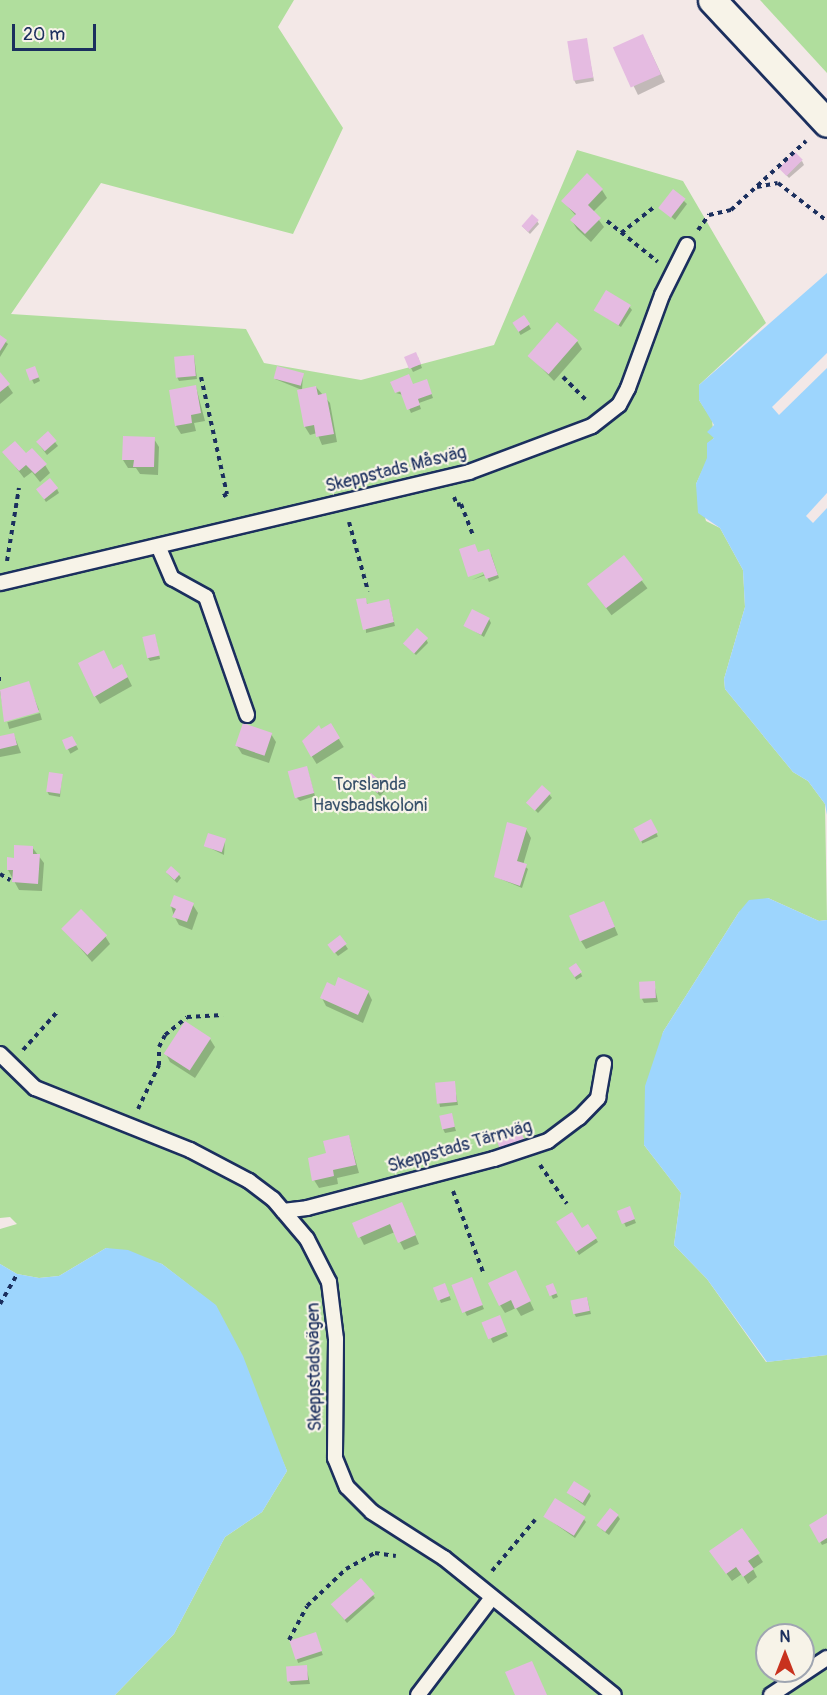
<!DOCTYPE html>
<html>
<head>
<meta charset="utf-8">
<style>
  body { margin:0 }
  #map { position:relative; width:827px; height:1695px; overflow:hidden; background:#f3e8e7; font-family:Pangolin,sans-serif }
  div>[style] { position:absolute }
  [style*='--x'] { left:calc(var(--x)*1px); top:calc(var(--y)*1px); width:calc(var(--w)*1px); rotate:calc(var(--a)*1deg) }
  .green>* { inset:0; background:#b0de9d }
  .water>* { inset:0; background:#9dd5fd }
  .pier>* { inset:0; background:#f3e8e7 }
  .shadow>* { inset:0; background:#0003; transform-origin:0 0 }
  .building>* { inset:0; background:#e5bbe1; transform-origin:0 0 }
  .path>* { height:4px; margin-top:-2px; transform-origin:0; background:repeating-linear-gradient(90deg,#1b2f5e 0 4.5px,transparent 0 9px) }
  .roads { filter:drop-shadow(2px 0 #1b2f5e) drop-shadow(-2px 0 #1b2f5e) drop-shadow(0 2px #1b2f5e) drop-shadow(0 -2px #1b2f5e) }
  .service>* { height:14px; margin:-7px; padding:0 7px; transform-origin:7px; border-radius:7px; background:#f7f3e8 }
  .minor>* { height:27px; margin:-13.5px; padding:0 13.5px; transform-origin:13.5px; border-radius:13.5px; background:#f7f3e8 }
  span { translate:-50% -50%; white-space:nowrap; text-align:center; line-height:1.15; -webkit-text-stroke:4.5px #f7f3e8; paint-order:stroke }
  .street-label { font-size:18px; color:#1b2f5e }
  .park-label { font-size:18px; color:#39526b }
  .north { position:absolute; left:755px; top:1623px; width:60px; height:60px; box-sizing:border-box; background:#f7f3e8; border:2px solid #9fa5b1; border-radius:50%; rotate:0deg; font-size:16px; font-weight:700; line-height:24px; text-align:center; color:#1b2f5e }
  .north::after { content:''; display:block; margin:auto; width:21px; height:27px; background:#c8321e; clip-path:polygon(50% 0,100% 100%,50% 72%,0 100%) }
  .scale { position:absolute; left:12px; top:24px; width:84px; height:27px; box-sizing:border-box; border:3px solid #1b2f5e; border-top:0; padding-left:8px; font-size:18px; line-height:21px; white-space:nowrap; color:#1b2f5e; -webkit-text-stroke:4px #f7f3e8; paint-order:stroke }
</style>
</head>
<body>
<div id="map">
  <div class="green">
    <i style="clip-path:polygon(evenodd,0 0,294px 0,278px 27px,343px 128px,293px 234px,101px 183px,11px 314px,246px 329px,264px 363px,361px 380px,494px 345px,577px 150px,683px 181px,766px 323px,699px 385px,699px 400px,712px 420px,714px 438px,707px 444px,708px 458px,696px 484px,706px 521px,720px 528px,743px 570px,745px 607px,724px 679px,725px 689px,793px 772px,808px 781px,825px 804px,827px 920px,819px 921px,768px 898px,739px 912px,663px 1032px,644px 1145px,681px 1193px,674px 1245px,707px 1279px,766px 1362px,827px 1355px,827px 1695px,115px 1695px,174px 1634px,225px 1537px,262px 1512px,287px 1471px,216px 1306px,162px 1264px,106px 1248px,59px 1276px,39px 1278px,17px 1274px,0 1264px,0 1229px,17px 1224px,10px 1217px,0 1218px,0 0,767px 1635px,803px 1635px,803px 1671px,767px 1671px,767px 1635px)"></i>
    <i style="clip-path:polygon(760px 0,827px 0,827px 73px)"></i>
  </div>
  <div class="water">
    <i style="clip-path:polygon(827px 273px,827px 815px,825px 804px,808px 781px,793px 772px,725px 689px,724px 679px,745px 607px,743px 570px,720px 528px,698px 513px,696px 484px,707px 458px,707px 443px,714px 438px,707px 432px,714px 425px,699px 400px,699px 385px)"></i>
    <i style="clip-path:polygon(768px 898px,819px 921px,827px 920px,827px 1355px,767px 1362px,707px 1279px,674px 1245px,681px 1193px,644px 1145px,645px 1086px,663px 1032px,739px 912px,749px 900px)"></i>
    <i style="clip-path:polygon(106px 1248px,128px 1250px,162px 1264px,216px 1305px,243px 1356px,287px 1471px,262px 1512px,225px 1537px,174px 1634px,115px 1695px,0 1695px,0 1264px,17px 1274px,39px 1278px,59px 1276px)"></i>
  </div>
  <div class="pier">
    <i style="clip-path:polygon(827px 353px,827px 368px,779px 415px,772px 407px)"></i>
    <i style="clip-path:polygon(827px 493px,827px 508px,813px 523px,806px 516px)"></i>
  </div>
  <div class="shadow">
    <i style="clip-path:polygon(586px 40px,594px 81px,576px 84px,574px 80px)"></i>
    <i style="clip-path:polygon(647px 44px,665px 82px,638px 95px,615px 48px)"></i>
    <i style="clip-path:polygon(802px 161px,804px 165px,789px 178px,780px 168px)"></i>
    <i style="clip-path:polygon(602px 190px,607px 198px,593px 212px,604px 227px,591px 242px,577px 229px,572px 221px,576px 216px,563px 201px)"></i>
    <i style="clip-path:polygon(674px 191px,687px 204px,675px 220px,661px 208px)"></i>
    <i style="clip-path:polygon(537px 221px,539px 224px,530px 234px,522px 226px)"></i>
    <i style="clip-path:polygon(629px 306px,632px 310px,621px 327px,596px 311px)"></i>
    <i style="left:524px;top:317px;width:14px;height:12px;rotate:60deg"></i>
    <i style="clip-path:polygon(0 337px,8px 344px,0 357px)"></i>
    <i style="clip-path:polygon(577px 341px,582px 349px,554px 381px,530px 356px)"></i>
    <i style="clip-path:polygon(194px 356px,197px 379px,179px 381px,177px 377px)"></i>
    <i style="clip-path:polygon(418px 357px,422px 368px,413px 372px,411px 368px)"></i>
    <i style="clip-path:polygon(28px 371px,36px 371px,40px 381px,34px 384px)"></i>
    <i style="clip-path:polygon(0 374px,13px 393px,0 404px)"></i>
    <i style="clip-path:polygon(303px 374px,302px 390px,275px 379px)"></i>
    <i style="clip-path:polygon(428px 384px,433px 398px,419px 403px,421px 409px,411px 413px,403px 395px,396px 393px)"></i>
    <i style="clip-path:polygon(196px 387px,205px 421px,194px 423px,196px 431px,181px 434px,176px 426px)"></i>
    <i style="clip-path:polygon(316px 387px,330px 403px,337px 442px,322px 445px,317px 433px,310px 435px,305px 427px)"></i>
    <i style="clip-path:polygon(154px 439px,159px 447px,158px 475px,140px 474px,136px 468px,128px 468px,123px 460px)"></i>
    <i style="clip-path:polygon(37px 442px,55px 442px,58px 446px,47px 455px)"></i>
    <i style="clip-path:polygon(4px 452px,45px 465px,50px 473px,40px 482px,32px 472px,24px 478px)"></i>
    <i style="clip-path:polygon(57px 489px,59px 493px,46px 502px,40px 493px)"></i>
    <i style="clip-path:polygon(478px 554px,491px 554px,499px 578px,489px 582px,486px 575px,472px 580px,491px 571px)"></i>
    <i style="left:624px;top:557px;width:39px;height:45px;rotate:53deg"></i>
    <i style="clip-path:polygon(365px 599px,368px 605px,389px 601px,395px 626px,366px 633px)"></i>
    <i style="clip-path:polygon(489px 619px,491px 623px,484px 637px,466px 626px)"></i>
    <i style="clip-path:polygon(426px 639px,428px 643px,416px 655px,406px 646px)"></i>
    <i style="clip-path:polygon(156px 640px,160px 659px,150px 661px,148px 658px)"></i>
    <i style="clip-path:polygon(113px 671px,126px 674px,132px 686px,100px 704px,95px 696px)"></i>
    <i style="clip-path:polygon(28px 683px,39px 710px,5px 720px,0 691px)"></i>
    <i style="left:40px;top:713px;width:7px;height:34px;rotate:74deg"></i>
    <i style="left:330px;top:725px;width:26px;height:32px;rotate:58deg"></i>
    <i style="clip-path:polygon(271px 734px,276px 742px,269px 763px,242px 754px,237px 746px)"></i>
    <i style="clip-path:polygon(14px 735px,21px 753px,0 757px,0 737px)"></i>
    <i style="left:72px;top:738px;width:13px;height:9px;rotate:61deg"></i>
    <i style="clip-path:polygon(308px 772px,315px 796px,300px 801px,297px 798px)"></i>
    <i style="clip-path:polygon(62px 776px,60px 797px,49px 795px,47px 791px)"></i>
    <i style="clip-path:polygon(365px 781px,383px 786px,386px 790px,380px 796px)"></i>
    <i style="clip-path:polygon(549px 794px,552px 798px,538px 813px,528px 803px)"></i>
    <i style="left:651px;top:821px;width:17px;height:17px;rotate:66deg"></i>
    <i style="clip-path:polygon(508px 824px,526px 829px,531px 838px,523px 865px,528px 869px,522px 888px,496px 877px)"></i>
    <i style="clip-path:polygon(225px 840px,224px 855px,206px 846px)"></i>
    <i style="clip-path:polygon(32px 847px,44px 863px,42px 891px,19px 890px,8px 870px,9px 859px,15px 859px)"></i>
    <i style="clip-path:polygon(167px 873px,179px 875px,181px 878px,177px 883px)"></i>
    <i style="clip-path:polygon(175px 897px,193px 905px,198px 913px,192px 930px,179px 925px,174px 916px,171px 906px)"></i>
    <i style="clip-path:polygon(608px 911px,618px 935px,586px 949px,581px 941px)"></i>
    <i style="clip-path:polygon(63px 928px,105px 936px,110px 944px,92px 962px)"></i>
    <i style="clip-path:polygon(340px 937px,348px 949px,338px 956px,332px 949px)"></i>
    <i style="left:576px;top:965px;width:13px;height:7px;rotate:61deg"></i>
    <i style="clip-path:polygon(654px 983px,658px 1002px,644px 1003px,642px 999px)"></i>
    <i style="clip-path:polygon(335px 988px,368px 992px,372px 1000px,363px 1023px,326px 1006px,322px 998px)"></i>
    <i style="clip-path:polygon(210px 1039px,215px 1047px,195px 1078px,170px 1062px,166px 1054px)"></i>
    <i style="clip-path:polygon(454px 1083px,458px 1105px,440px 1107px,436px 1084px)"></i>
    <i style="clip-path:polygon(451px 1115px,456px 1131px,445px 1133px,443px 1129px)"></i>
    <i style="clip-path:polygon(519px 1130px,524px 1143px,503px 1152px,501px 1148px)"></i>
    <i style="clip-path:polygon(349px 1137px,359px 1173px,337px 1178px,338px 1184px,319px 1188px,314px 1180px,328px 1154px)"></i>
    <i style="clip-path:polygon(631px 1211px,636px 1223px,626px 1227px,619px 1212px)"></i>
    <i style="clip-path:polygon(406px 1212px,419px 1244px,404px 1250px,395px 1232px,364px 1245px,360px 1237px)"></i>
    <i style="clip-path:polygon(558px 1222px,582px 1230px,588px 1226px,598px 1242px,579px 1255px)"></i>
    <i style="clip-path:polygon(520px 1280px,534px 1310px,521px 1316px,516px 1308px,505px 1313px,500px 1305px)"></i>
    <i style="clip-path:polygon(473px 1283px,484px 1309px,467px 1316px,465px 1312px)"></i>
    <i style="clip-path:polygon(554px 1288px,558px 1297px,553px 1299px,551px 1295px)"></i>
    <i style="clip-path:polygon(435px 1289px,447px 1289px,451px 1300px,441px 1303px)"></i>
    <i style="clip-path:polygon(587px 1298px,591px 1314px,576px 1317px,574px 1313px)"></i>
    <i style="clip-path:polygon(501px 1321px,508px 1336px,493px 1343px,491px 1339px)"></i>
    <i style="clip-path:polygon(589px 1492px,591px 1496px,585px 1506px,568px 1493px)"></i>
    <i style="clip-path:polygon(544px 1516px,583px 1518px,586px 1522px,575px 1538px)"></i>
    <i style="clip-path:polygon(618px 1516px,620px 1519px,609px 1535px,602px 1530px,600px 1526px)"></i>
    <i style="clip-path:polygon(827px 1516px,827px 1543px,822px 1545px,811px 1525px)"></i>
    <i style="clip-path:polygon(742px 1530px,763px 1562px,753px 1569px,757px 1577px,748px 1584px,742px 1574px,732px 1581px,716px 1559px)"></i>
    <i style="clip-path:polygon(373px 1595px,375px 1598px,347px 1623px,332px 1605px)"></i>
    <i style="left:316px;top:1634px;width:22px;height:26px;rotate:72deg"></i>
    <i style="clip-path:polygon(306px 1666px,310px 1684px,291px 1685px,289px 1682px)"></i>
  </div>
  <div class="building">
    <i style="left:643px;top:34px;width:44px;height:33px;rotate:66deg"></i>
    <i style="left:587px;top:38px;width:40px;height:20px;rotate:81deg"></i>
    <i style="left:795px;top:152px;width:11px;height:23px;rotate:45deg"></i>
    <i style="clip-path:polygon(587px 173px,603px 189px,588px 205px,601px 218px,585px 234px,570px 220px,576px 214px,561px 201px)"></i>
    <i style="left:673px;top:189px;width:16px;height:24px;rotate:38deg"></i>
    <i style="left:532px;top:214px;width:9px;height:16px;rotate:41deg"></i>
    <i style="left:606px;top:290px;width:29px;height:24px;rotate:31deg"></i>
    <i style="left:524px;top:315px;width:11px;height:14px;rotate:56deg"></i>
    <i style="left:557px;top:322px;width:28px;height:45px;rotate:41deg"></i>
    <i style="clip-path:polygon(0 335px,7px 340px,0 351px)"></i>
    <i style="left:416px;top:352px;width:13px;height:13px;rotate:67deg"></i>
    <i style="left:194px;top:355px;width:21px;height:20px;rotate:85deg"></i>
    <i style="left:35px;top:366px;width:12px;height:10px;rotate:70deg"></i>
    <i style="left:277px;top:366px;width:28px;height:13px;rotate:15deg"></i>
    <i style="clip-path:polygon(0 372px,10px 384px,0 392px)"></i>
    <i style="clip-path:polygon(409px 374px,413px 384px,427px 379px,432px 394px,418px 399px,420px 405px,407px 410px,400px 391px,395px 393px,390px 382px)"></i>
    <i style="clip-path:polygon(196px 385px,201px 413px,191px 415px,192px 423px,175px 426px,169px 390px)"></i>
    <i style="clip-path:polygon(316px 386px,318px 395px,326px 393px,334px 434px,316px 437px,314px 425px,304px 427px,297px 390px)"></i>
    <i style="left:48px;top:431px;width:13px;height:16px;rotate:48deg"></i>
    <i style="clip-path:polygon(123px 436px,155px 437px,154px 467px,133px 467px,134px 460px,122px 460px)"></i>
    <i style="clip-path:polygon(15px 441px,26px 453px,32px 448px,47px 464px,35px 474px,26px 465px,19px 471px,2px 452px)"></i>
    <i style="left:50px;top:478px;width:13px;height:18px;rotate:51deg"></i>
    <i style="clip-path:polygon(475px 544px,478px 552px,489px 549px,498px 575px,486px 579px,483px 572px,468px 577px,459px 549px)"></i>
    <i style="left:624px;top:555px;width:31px;height:47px;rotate:52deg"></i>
    <i style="clip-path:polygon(366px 598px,367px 604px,389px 599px,394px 622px,363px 630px,356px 599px)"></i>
    <i style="left:472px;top:609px;width:20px;height:19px;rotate:27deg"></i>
    <i style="left:417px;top:628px;width:15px;height:21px;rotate:42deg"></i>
    <i style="left:155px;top:634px;width:22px;height:13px;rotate:77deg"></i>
    <i style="clip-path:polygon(104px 650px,113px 669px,122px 664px,128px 677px,94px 697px,78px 663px)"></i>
    <i style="clip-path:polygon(29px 681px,39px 712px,4px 722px,0 690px)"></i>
    <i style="left:243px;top:723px;width:31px;height:24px;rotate:19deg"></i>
    <i style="clip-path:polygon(331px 723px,340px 738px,311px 757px,302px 741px,319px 725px,321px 729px)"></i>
    <i style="clip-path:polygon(14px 733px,17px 745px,0 749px,0 736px)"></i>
    <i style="clip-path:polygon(72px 736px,77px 745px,66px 750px,62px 740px)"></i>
    <i style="left:307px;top:766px;width:28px;height:20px;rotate:75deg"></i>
    <i style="left:49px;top:772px;width:14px;height:20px;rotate:8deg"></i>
    <i style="left:371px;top:773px;width:18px;height:11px;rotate:41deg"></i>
    <i style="left:542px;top:785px;width:12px;height:24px;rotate:42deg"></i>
    <i style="left:651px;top:819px;width:15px;height:20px;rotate:62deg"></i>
    <i style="clip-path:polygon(507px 822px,527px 828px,517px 861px,527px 864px,520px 886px,494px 877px)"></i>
    <i style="left:208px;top:833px;width:19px;height:14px;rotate:18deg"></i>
    <i style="clip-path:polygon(14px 845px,33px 846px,33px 854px,40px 854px,38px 884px,12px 882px,13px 870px,7px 870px,7px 857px,14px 858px)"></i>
    <i style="left:171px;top:866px;width:12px;height:8px;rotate:42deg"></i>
    <i style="clip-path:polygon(174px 895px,194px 903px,187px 922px,172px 917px,176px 909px,170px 906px)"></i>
    <i style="left:604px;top:901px;width:28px;height:38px;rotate:67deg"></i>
    <i style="left:81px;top:909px;width:37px;height:28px;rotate:45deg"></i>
    <i style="left:340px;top:935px;width:11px;height:16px;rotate:52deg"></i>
    <i style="left:576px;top:963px;width:11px;height:9px;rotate:56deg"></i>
    <i style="clip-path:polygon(338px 977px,369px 991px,358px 1015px,320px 998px,327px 982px,335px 986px)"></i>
    <i style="left:655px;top:981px;width:17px;height:16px;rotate:87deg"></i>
    <i style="left:185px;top:1021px;width:31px;height:39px;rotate:33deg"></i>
    <i style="left:455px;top:1081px;width:21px;height:20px;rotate:85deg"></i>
    <i style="left:452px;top:1113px;width:14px;height:13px;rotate:78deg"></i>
    <i style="left:518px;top:1124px;width:16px;height:26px;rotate:68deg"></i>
    <i style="clip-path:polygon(349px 1135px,356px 1165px,333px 1170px,334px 1176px,312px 1181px,308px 1158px,326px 1153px,323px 1141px)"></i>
    <i style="clip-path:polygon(402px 1202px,416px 1235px,398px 1243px,390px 1224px,358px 1238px,352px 1223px)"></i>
    <i style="left:630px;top:1206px;width:14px;height:14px;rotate:69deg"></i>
    <i style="clip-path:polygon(572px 1212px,582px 1228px,588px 1224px,597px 1238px,576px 1252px,556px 1222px)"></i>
    <i style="clip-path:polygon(516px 1270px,531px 1301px,515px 1309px,511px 1300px,499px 1306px,488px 1283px)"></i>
    <i style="left:472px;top:1277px;width:30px;height:22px;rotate:69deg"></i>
    <i style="left:445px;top:1283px;width:14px;height:13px;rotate:69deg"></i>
    <i style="left:553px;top:1283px;width:11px;height:8px;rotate:68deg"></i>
    <i style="left:587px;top:1297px;width:14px;height:17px;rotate:78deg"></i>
    <i style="left:500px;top:1315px;width:18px;height:20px;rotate:68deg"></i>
    <i style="left:574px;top:1481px;width:19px;height:14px;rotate:32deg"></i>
    <i style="left:555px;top:1498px;width:36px;height:22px;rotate:32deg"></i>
    <i style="left:610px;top:1508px;width:11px;height:22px;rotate:38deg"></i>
    <i style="clip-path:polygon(827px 1514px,827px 1538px,819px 1543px,809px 1525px)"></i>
    <i style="clip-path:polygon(742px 1528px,760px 1553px,748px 1561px,754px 1569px,743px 1577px,736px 1567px,726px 1574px,709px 1551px)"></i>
    <i style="left:361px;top:1578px;width:21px;height:40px;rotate:49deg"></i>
    <i style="left:316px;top:1632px;width:20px;height:28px;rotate:72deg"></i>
    <i style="clip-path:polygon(532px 1661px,547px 1695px,515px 1695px,505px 1672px)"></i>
    <i style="left:307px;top:1665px;width:15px;height:21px;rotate:86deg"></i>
  </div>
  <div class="path">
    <i style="--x:757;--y:187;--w:21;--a:-11"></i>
    <i style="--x:778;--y:183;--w:62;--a:37.8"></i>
    <i style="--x:607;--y:221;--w:65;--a:38.8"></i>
    <i style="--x:698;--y:230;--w:19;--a:-54"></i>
    <i style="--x:709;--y:215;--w:23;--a:-13"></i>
    <i style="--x:731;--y:210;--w:102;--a:-42.6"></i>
    <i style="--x:621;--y:233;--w:41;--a:-38"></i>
    <i style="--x:201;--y:377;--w:120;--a:77.5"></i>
    <i style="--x:227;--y:494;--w:8;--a:150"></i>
    <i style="--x:563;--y:377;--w:35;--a:45"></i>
    <i style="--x:454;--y:497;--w:9;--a:69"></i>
    <i style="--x:457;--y:505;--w:4;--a:-14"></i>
    <i style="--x:461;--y:504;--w:34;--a:69"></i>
    <i style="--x:349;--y:522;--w:72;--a:74.6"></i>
    <i style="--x:7;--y:561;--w:74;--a:-80.7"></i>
    <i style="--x:0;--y:679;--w:1;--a:0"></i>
    <i style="--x:0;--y:874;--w:12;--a:31"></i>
    <i style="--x:23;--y:1050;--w:52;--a:-48.1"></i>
    <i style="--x:138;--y:1109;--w:49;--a:-64.5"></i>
    <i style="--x:159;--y:1065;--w:18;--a:-90"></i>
    <i style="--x:159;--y:1047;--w:13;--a:-63"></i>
    <i style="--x:165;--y:1035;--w:28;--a:-39"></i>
    <i style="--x:187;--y:1017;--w:36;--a:-3"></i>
    <i style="--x:540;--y:1165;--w:47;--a:55.3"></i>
    <i style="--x:453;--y:1191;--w:86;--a:69.7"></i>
    <i style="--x:0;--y:1304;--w:34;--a:-60"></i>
    <i style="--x:492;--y:1571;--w:67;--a:-49.9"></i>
    <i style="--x:289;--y:1640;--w:38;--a:-62"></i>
    <i style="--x:307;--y:1606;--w:54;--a:-43.5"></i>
    <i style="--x:346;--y:1569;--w:33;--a:-29"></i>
    <i style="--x:375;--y:1553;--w:21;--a:8"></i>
  </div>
  <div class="roads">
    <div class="service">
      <i style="--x:159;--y:548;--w:33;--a:67"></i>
      <i style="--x:172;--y:578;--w:39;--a:29"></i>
      <i style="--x:206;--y:597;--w:125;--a:70.8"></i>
      <i style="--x:0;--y:583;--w:482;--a:-13.3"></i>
      <i style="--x:469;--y:472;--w:131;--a:-20.5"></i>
      <i style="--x:592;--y:426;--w:34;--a:-38"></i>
      <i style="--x:619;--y:405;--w:19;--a:-62"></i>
      <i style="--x:628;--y:388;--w:99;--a:-69.9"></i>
      <i style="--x:662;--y:295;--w:56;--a:-63.4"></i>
      <i style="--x:0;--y:1054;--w:49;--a:44.2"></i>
      <i style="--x:35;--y:1088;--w:167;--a:21.8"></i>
      <i style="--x:190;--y:1150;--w:67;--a:27.7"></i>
      <i style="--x:249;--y:1181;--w:30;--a:37"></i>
      <i style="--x:273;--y:1199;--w:52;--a:49.6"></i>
      <i style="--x:307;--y:1239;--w:48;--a:62.9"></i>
      <i style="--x:329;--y:1282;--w:57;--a:83"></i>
      <i style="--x:336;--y:1339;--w:119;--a:90.5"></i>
      <i style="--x:335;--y:1458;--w:31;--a:68"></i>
      <i style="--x:347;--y:1487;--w:35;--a:45"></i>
      <i style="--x:372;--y:1512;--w:85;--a:32.6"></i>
      <i style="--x:444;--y:1558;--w:218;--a:38.9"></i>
      <i style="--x:283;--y:1211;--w:24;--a:-7"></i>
      <i style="--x:307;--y:1208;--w:193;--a:-14.7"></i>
      <i style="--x:494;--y:1159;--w:57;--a:-18.4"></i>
      <i style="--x:548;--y:1141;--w:39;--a:-37"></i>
      <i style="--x:579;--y:1118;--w:28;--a:-46"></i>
      <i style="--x:598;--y:1098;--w:35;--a:-80"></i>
      <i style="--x:418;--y:1695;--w:119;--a:-52.8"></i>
      <i style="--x:771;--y:1695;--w:67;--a:-33.5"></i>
    </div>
    <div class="minor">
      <i style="--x:712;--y:0;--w:168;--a:46.9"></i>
    </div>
  </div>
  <div class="street-label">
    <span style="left:396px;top:470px;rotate:-14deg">Skeppstads Måsväg</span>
    <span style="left:460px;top:1147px;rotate:-16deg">Skeppstads Tärnväg</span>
    <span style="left:315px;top:1367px;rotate:-91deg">Skeppstadsvägen</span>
  </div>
  <div class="park-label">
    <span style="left:370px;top:796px">Torslanda<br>Havsbadskoloni</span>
  </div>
  <div class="north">N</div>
  <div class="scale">20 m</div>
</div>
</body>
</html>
